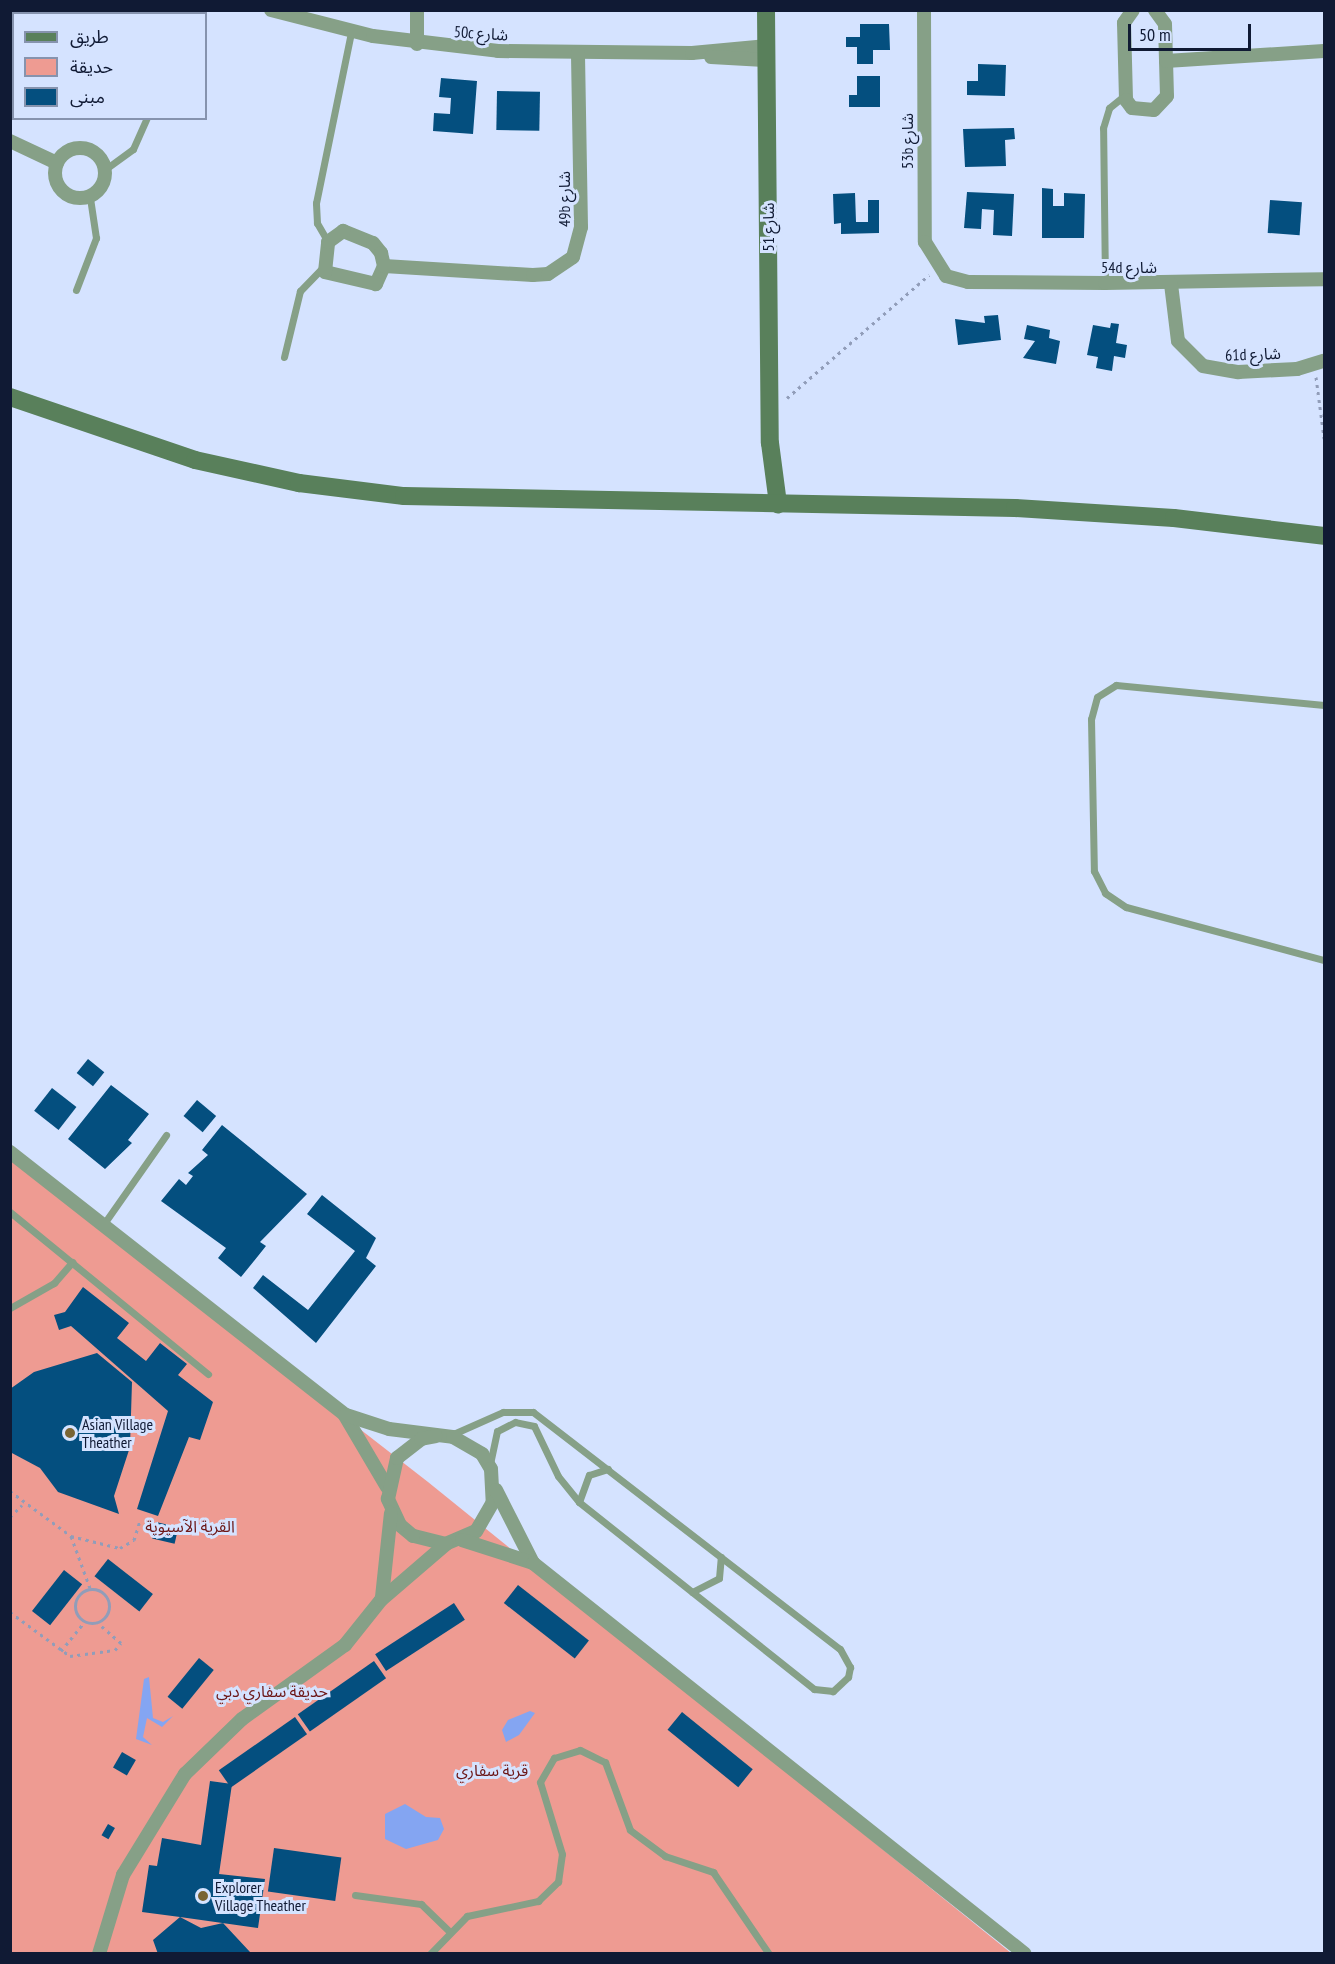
<!DOCTYPE html>
<html>
<head>
<meta charset="utf-8">
<style>
  body { margin:0 }
  #map { position:relative; width:1335px; height:1964px; overflow:hidden; background:#d5e3ff; font-family:"PT Sans Narrow","Noto Sans Arabic",sans-serif }
  div>[style] { position:absolute }
  [style*='--x'] { left:calc(var(--x)*1px); top:calc(var(--y)*1px); width:calc(var(--w)*1px); rotate:calc(var(--a)*1deg) }
  .green>* { inset:0; background:#ee9b92 }
  .water>* { inset:0; background:#84a5f2 }
  .building>* { inset:0; background:#044f7f; transform-origin:0 0 }
  .path>* { height:3px; margin-top:-1.5px; transform-origin:0; background:repeating-linear-gradient(90deg,#919db9 0 3px,transparent 0 7.5px) }
  .path>.ring { margin:-1.5px; padding:0; box-sizing:content-box; background:none; border:3px solid #919db9; border-radius:50% }
  .lane>* { height:7px; margin:-3.5px; padding:0 3.5px; transform-origin:3.5px; border-radius:3.5px; background:#86a087 }
  .street>* { height:14px; margin:-7px; padding:0 7px; transform-origin:7px; border-radius:7px; background:#86a087 }
  .street>.ring { margin:-7px; padding:0; box-sizing:content-box; background:none; border:14px solid #86a087; border-radius:50% }
  .secondary>* { height:18px; margin:-9px; padding:0 9px; transform-origin:9px; border-radius:9px; background:#59805b }
  .dots>* { width:16px; height:16px; translate:-50% -50%; box-sizing:border-box; border:3px solid #d5e3ff; border-radius:50% }
  span { translate:-50% -50%; white-space:nowrap; text-align:center; line-height:1.15; -webkit-text-stroke:6px #d5e3ff; paint-order:stroke }
  .street-label { font-size:16px; color:#101a34 }
  .poi-label { font-size:16px; color:#101a34 }
  .left { translate:0 -50%; text-align:left }
  .park-label { font-size:16px; color:#6c1717 }
  .frame { position:absolute; inset:0; border:12px solid #101a34; pointer-events:none }
  .legend { position:absolute; left:12px; top:12px; width:195px; height:108px; box-sizing:border-box; background:#d5e3ff; border:2px solid #8693ae; margin:0; padding:8px 10px; list-style:none; font-size:18px; color:#101a34 }
  .legend li { display:flex; align-items:center; gap:12px; height:30px }
  .legend b { width:30px; border:2px solid #8693ae }
  .scale { position:absolute; left:1128px; top:24px; width:123px; height:27px; box-sizing:border-box; border:3px solid #101a34; border-top:0; padding-left:8px; font-size:18px; line-height:21px; white-space:nowrap; color:#101a34; -webkit-text-stroke:4px #d5e3ff; paint-order:stroke }
</style>
</head>
<body>
<div id="map">
  <div class="green">
    <i style="clip-path:polygon(10px 1157px,428px 1482px,1011px 1953px,11px 1953px)"></i>
  </div>
  <div class="water">
    <i style="clip-path:polygon(149px 1677px,153px 1718px,163px 1722px,173px 1716px,162px 1727px,147px 1718px,143px 1737px,152px 1745px,136px 1739px,144px 1679px)"></i>
    <i style="clip-path:polygon(530px 1711px,535px 1713px,519px 1735px,506px 1742px,502px 1730px,508px 1720px)"></i>
    <i style="clip-path:polygon(405px 1804px,426px 1817px,440px 1818px,444px 1829px,438px 1840px,406px 1849px,385px 1839px,385px 1814px)"></i>
  </div>
  <div class="building">
    <i style="clip-path:polygon(860px 24px,889px 24px,890px 50px,873px 50px,873px 64px,857px 64px,857px 47px,846px 47px,846px 37px,860px 37px)"></i>
    <i style="clip-path:polygon(978px 64px,1006px 65px,1005px 96px,967px 95px,967px 81px,978px 81px)"></i>
    <i style="clip-path:polygon(857px 76px,880px 76px,880px 107px,849px 107px,849px 95px,857px 95px)"></i>
    <i style="clip-path:polygon(441px 78px,477px 81px,473px 134px,433px 131px,434px 113px,450px 114px,451px 98px,439px 97px)"></i>
    <i style="left:497px;top:91px;width:43px;height:39px;rotate:1deg"></i>
    <i style="clip-path:polygon(1014px 128px,1015px 139px,1005px 140px,1006px 166px,965px 167px,963px 129px)"></i>
    <i style="clip-path:polygon(1042px 188px,1053px 189px,1053px 206px,1064px 206px,1064px 193px,1085px 194px,1084px 238px,1042px 238px)"></i>
    <i style="clip-path:polygon(967px 192px,1014px 194px,1012px 236px,993px 235px,994px 210px,982px 209px,981px 229px,964px 228px)"></i>
    <i style="clip-path:polygon(855px 193px,856px 222px,868px 222px,868px 200px,879px 200px,879px 233px,841px 234px,841px 223px,834px 224px,833px 194px)"></i>
    <i style="left:1270px;top:200px;width:32px;height:33px;rotate:4deg"></i>
    <i style="clip-path:polygon(998px 315px,1001px 340px,958px 345px,955px 319px,985px 323px,984px 316px)"></i>
    <i style="clip-path:polygon(1111px 323px,1119px 324px,1116px 343px,1127px 345px,1125px 358px,1114px 356px,1112px 371px,1096px 368px,1098px 357px,1087px 355px,1093px 325px,1110px 328px)"></i>
    <i style="clip-path:polygon(1027px 325px,1050px 330px,1049px 338px,1060px 341px,1056px 364px,1023px 358px,1035px 341px,1024px 339px)"></i>
    <i style="left:88px;top:1059px;width:21px;height:18px;rotate:39deg"></i>
    <i style="clip-path:polygon(111px 1085px,149px 1114px,128px 1140px,132px 1143px,105px 1169px,68px 1139px)"></i>
    <i style="left:52px;top:1088px;width:31px;height:29px;rotate:38deg"></i>
    <i style="left:197px;top:1100px;width:25px;height:21px;rotate:40deg"></i>
    <i style="clip-path:polygon(222px 1125px,307px 1194px,260px 1242px,266px 1246px,241px 1277px,218px 1258px,226px 1248px,161px 1201px,179px 1179px,186px 1185px,193px 1176px,188px 1173px,208px 1155px,202px 1150px)"></i>
    <i style="clip-path:polygon(322px 1195px,376px 1238px,366px 1258px,376px 1266px,316px 1343px,253px 1288px,263px 1275px,308px 1310px,355px 1251px,307px 1214px)"></i>
    <i style="clip-path:polygon(83px 1287px,129px 1323px,117px 1338px,146px 1361px,160px 1343px,187px 1364px,178px 1375px,213px 1402px,200px 1440px,189px 1437px,158px 1516px,137px 1509px,168px 1411px,71px 1326px,59px 1330px,54px 1315px,65px 1312px)"></i>
    <i style="clip-path:polygon(97px 1353px,132px 1382px,130px 1447px,114px 1496px,119px 1514px,58px 1492px,40px 1468px,10px 1452px,10px 1389px,34px 1372px)"></i>
    <i style="left:156px;top:1522px;width:23px;height:17px;rotate:13deg"></i>
    <i style="left:108px;top:1559px;width:57px;height:22px;rotate:38deg"></i>
    <i style="left:64px;top:1570px;width:23px;height:52px;rotate:38deg"></i>
    <i style="left:518px;top:1585px;width:90px;height:23px;rotate:38deg"></i>
    <i style="left:454px;top:1603px;width:20px;height:94px;rotate:57deg"></i>
    <i style="left:199px;top:1658px;width:19px;height:50px;rotate:39deg"></i>
    <i style="left:374px;top:1661px;width:21px;height:93px;rotate:55deg"></i>
    <i style="left:682px;top:1712px;width:91px;height:23px;rotate:39deg"></i>
    <i style="left:295px;top:1717px;width:21px;height:93px;rotate:55deg"></i>
    <i style="left:122px;top:1752px;width:16px;height:18px;rotate:30deg"></i>
    <i style="clip-path:polygon(210px 1781px,232px 1784px,219px 1874px,265px 1879px,258px 1928px,180px 1917px,201px 1928px,223px 1923px,250px 1952px,158px 1954px,153px 1940px,180px 1917px,142px 1912px,149px 1865px,157px 1866px,162px 1838px,201px 1845px)"></i>
    <i style="left:108px;top:1824px;width:8px;height:13px;rotate:30deg"></i>
    <i style="left:274px;top:1848px;width:68px;height:44px;rotate:8deg"></i>
  </div>
  <div class="path">
    <i style="--x:1316;--y:377;--w:62;--a:82.5"></i>
    <i style="--x:787;--y:398;--w:188;--a:-40.9"></i>
    <i style="--x:10;--y:1491;--w:76;--a:36.4"></i>
    <i style="--x:71;--y:1536;--w:50;--a:13.8"></i>
    <i style="--x:120;--y:1548;--w:16;--a:-30"></i>
    <i style="--x:134;--y:1540;--w:21;--a:-73"></i>
    <i style="--x:10;--y:1517;--w:17;--a:-45"></i>
    <i style="--x:71;--y:1536;--w:55;--a:69.9"></i>
    <i class="ring" style="left:75px;top:1589px;width:31px;height:31px"></i>
    <i style="--x:10;--y:1612;--w:74;--a:36.3"></i>
    <i style="--x:70;--y:1656;--w:45;--a:-7.6"></i>
    <i style="--x:115;--y:1650;--w:9;--a:-49"></i>
    <i style="--x:121;--y:1643;--w:30;--a:-139"></i>
    <i style="--x:61;--y:1651;--w:36;--a:-51"></i>
  </div>
  <div class="lane">
    <i style="--x:189;--y:14;--w:4;--a:-76"></i>
    <i style="--x:107;--y:168;--w:32;--a:-36"></i>
    <i style="--x:133;--y:149;--w:34;--a:-66"></i>
    <i style="--x:328;--y:242;--w:22;--a:-120"></i>
    <i style="--x:317;--y:223;--w:20;--a:-93"></i>
    <i style="--x:316;--y:203;--w:175;--a:-78.4"></i>
    <i style="--x:1105;--y:283;--w:155;--a:-90.7"></i>
    <i style="--x:1103;--y:128;--w:21;--a:-73"></i>
    <i style="--x:1109;--y:108;--w:21;--a:-39"></i>
    <i style="--x:76;--y:290;--w:56;--a:-69"></i>
    <i style="--x:96;--y:238;--w:40;--a:-98.5"></i>
    <i style="--x:284;--y:357;--w:68;--a:-76.4"></i>
    <i style="--x:300;--y:291;--w:32;--a:-46"></i>
    <i style="--x:1324;--y:705;--w:209;--a:-174.5"></i>
    <i style="--x:1116;--y:685;--w:22;--a:148"></i>
    <i style="--x:1097;--y:697;--w:23;--a:105"></i>
    <i style="--x:1091;--y:719;--w:152;--a:88.9"></i>
    <i style="--x:1094;--y:871;--w:25;--a:63"></i>
    <i style="--x:1105;--y:893;--w:25;--a:34"></i>
    <i style="--x:1126;--y:907;--w:205;--a:15"></i>
    <i style="--x:10;--y:1212;--w:256;--a:39.3"></i>
    <i style="--x:103;--y:1225;--w:110;--a:-55"></i>
    <i style="--x:10;--y:1308;--w:51;--a:-29.6"></i>
    <i style="--x:54;--y:1283;--w:28;--a:-49"></i>
    <i style="--x:451;--y:1435;--w:57;--a:-23.9"></i>
    <i style="--x:503;--y:1412;--w:30;--a:0"></i>
    <i style="--x:533;--y:1412;--w:388;--a:37.7"></i>
    <i style="--x:840;--y:1649;--w:21;--a:61"></i>
    <i style="--x:850;--y:1667;--w:10;--a:101"></i>
    <i style="--x:848;--y:1677;--w:21;--a:137"></i>
    <i style="--x:833;--y:1691;--w:19;--a:-174"></i>
    <i style="--x:814;--y:1689;--w:300;--a:-141.5"></i>
    <i style="--x:579;--y:1502;--w:33;--a:-129"></i>
    <i style="--x:558;--y:1476;--w:55;--a:-115.6"></i>
    <i style="--x:534;--y:1426;--w:19;--a:-168"></i>
    <i style="--x:515;--y:1422;--w:20;--a:153"></i>
    <i style="--x:497;--y:1431;--w:33;--a:102"></i>
    <i style="--x:579;--y:1502;--w:29;--a:-70"></i>
    <i style="--x:589;--y:1475;--w:20;--a:-18"></i>
    <i style="--x:692;--y:1592;--w:30;--a:-27"></i>
    <i style="--x:719;--y:1578;--w:21;--a:-85"></i>
    <i style="--x:355;--y:1895;--w:67;--a:7.8"></i>
    <i style="--x:421;--y:1904;--w:37;--a:44"></i>
    <i style="--x:430;--y:1954;--w:53;--a:-45.8"></i>
    <i style="--x:467;--y:1916;--w:73;--a:-11.9"></i>
    <i style="--x:538;--y:1901;--w:28;--a:-44"></i>
    <i style="--x:558;--y:1882;--w:28;--a:-82"></i>
    <i style="--x:562;--y:1854;--w:75;--a:-107"></i>
    <i style="--x:540;--y:1782;--w:28;--a:-60"></i>
    <i style="--x:554;--y:1758;--w:27;--a:-17"></i>
    <i style="--x:580;--y:1750;--w:28;--a:26"></i>
    <i style="--x:605;--y:1762;--w:72;--a:69.8"></i>
    <i style="--x:630;--y:1830;--w:44;--a:36.6"></i>
    <i style="--x:665;--y:1856;--w:51;--a:18.4"></i>
    <i style="--x:713;--y:1872;--w:99;--a:55.7"></i>
  </div>
  <div class="street">
    <i style="--x:271;--y:10;--w:105;--a:14.3"></i>
    <i style="--x:373;--y:36;--w:126;--a:6.8"></i>
    <i style="--x:498;--y:51;--w:194;--a:0.6"></i>
    <i style="--x:692;--y:53;--w:74;--a:-5.4"></i>
    <i style="--x:417;--y:10;--w:34;--a:90"></i>
    <i style="--x:924;--y:10;--w:232;--a:89.8"></i>
    <i style="--x:925;--y:242;--w:40;--a:58"></i>
    <i style="--x:946;--y:276;--w:23;--a:15"></i>
    <i style="--x:968;--y:282;--w:137;--a:0.4"></i>
    <i style="--x:1105;--y:283;--w:219;--a:-1"></i>
    <i style="--x:1133;--y:10;--w:16;--a:125"></i>
    <i style="--x:1124;--y:23;--w:77;--a:88.5"></i>
    <i style="--x:1126;--y:100;--w:10;--a:53"></i>
    <i style="--x:1132;--y:108;--w:22;--a:5"></i>
    <i style="--x:1154;--y:110;--w:19;--a:-47"></i>
    <i style="--x:1167;--y:96;--w:72;--a:-91.6"></i>
    <i style="--x:1165;--y:24;--w:17;--a:-126"></i>
    <i style="--x:711;--y:57;--w:56;--a:3.1"></i>
    <i style="--x:1166;--y:61;--w:158;--a:-3.6"></i>
    <i style="--x:10;--y:141;--w:52;--a:25.1"></i>
    <i class="ring" style="left:55px;top:148px;width:36px;height:36px"></i>
    <i style="--x:343;--y:231;--w:32;--a:22"></i>
    <i style="--x:373;--y:243;--w:13;--a:51"></i>
    <i style="--x:381;--y:253;--w:13;--a:77"></i>
    <i style="--x:384;--y:266;--w:20;--a:114"></i>
    <i style="--x:376;--y:284;--w:52;--a:-166.8"></i>
    <i style="--x:325;--y:272;--w:30;--a:-84"></i>
    <i style="--x:328;--y:242;--w:19;--a:-36"></i>
    <i style="--x:384;--y:266;--w:149;--a:3.5"></i>
    <i style="--x:533;--y:275;--w:15;--a:-4"></i>
    <i style="--x:548;--y:274;--w:30;--a:-34"></i>
    <i style="--x:573;--y:257;--w:31;--a:-75"></i>
    <i style="--x:581;--y:227;--w:174;--a:-91"></i>
    <i style="--x:1171;--y:284;--w:57;--a:83"></i>
    <i style="--x:1178;--y:341;--w:35;--a:45"></i>
    <i style="--x:1203;--y:366;--w:36;--a:10"></i>
    <i style="--x:1238;--y:372;--w:59;--a:-2.9"></i>
    <i style="--x:1297;--y:369;--w:28;--a:-17"></i>
    <i style="--x:10;--y:1152;--w:424;--a:38.1"></i>
    <i style="--x:344;--y:1414;--w:85;--a:59.5"></i>
    <i style="--x:346;--y:1415;--w:45;--a:18"></i>
    <i style="--x:389;--y:1429;--w:64;--a:7.1"></i>
    <i style="--x:453;--y:1437;--w:34;--a:30"></i>
    <i style="--x:482;--y:1454;--w:17;--a:59"></i>
    <i style="--x:491;--y:1469;--w:33;--a:87"></i>
    <i style="--x:493;--y:1502;--w:34;--a:120"></i>
    <i style="--x:476;--y:1531;--w:33;--a:157"></i>
    <i style="--x:446;--y:1544;--w:34;--a:-166"></i>
    <i style="--x:413;--y:1536;--w:17;--a:-140"></i>
    <i style="--x:400;--y:1525;--w:29;--a:-115"></i>
    <i style="--x:388;--y:1499;--w:42;--a:-77.6"></i>
    <i style="--x:397;--y:1458;--w:31;--a:-38"></i>
    <i style="--x:421;--y:1439;--w:15;--a:-11"></i>
    <i style="--x:496;--y:1490;--w:82;--a:63.1"></i>
    <i style="--x:462;--y:1540;--w:75;--a:17.9"></i>
    <i style="--x:533;--y:1563;--w:628;--a:38.47"></i>
    <i style="--x:382;--y:1597;--w:84;--a:-83.9"></i>
    <i style="--x:99;--y:1954;--w:83;--a:-73.1"></i>
    <i style="--x:123;--y:1875;--w:119;--a:-58.5"></i>
    <i style="--x:185;--y:1774;--w:79;--a:-44"></i>
    <i style="--x:242;--y:1719;--w:127;--a:-35.7"></i>
    <i style="--x:345;--y:1645;--w:58;--a:-51.3"></i>
    <i style="--x:381;--y:1600;--w:86;--a:-40.7"></i>
  </div>
  <div class="secondary">
    <i style="--x:766;--y:10;--w:433;--a:89.5"></i>
    <i style="--x:770;--y:443;--w:62;--a:82.5"></i>
    <i style="--x:10;--y:397;--w:195;--a:18.8"></i>
    <i style="--x:195;--y:460;--w:107;--a:12.5"></i>
    <i style="--x:299;--y:483;--w:106;--a:7.1"></i>
    <i style="--x:404;--y:496;--w:611;--a:1.13"></i>
    <i style="--x:1015;--y:508;--w:159;--a:3.6"></i>
    <i style="--x:1174;--y:518;--w:151;--a:6.8"></i>
  </div>
  <div class="dots">
    <i style="left:70px;top:1433px;background:#796433"></i>
    <i style="left:203px;top:1896px;background:#796433"></i>
  </div>
  <div class="street-label">
    <span style="left:481px;top:33px;rotate:4deg">50c شارع</span>
    <span style="left:907px;top:141px;rotate:-90deg">53b شارع</span>
    <span style="left:564px;top:199px;rotate:-90deg">49b شارع</span>
    <span style="left:768px;top:227px;rotate:-90deg">شارع 51</span>
    <span style="left:1129px;top:267px">54d شارع</span>
    <span style="left:1253px;top:354px;rotate:-2deg">61d شارع</span>
  </div>
  <div class="poi-label">
    <span class="left" style="left:82px;top:1433px">Asian Village<br>Theather</span>
    <span class="left" style="left:215px;top:1896px">Explorer<br>Village Theather</span>
  </div>
  <div class="park-label">
    <span style="left:190px;top:1526px">القرية الآسيوية</span>
    <span style="left:272px;top:1691px">حديقة سفاري دبي</span>
    <span style="left:492px;top:1770px">قرية سفاري</span>
  </div>
  <div class="frame"></div>
  <ul class="legend">
  <li><b style="height:8px;background:#59805b"></b>طريق</li>
  <li><b style="height:16px;background:#ee9b92"></b>حديقة</li>
  <li><b style="height:16px;background:#044f7f"></b>مبنى</li>
  </ul>
  <div class="scale">50 m</div>
</div>
</body>
</html>
